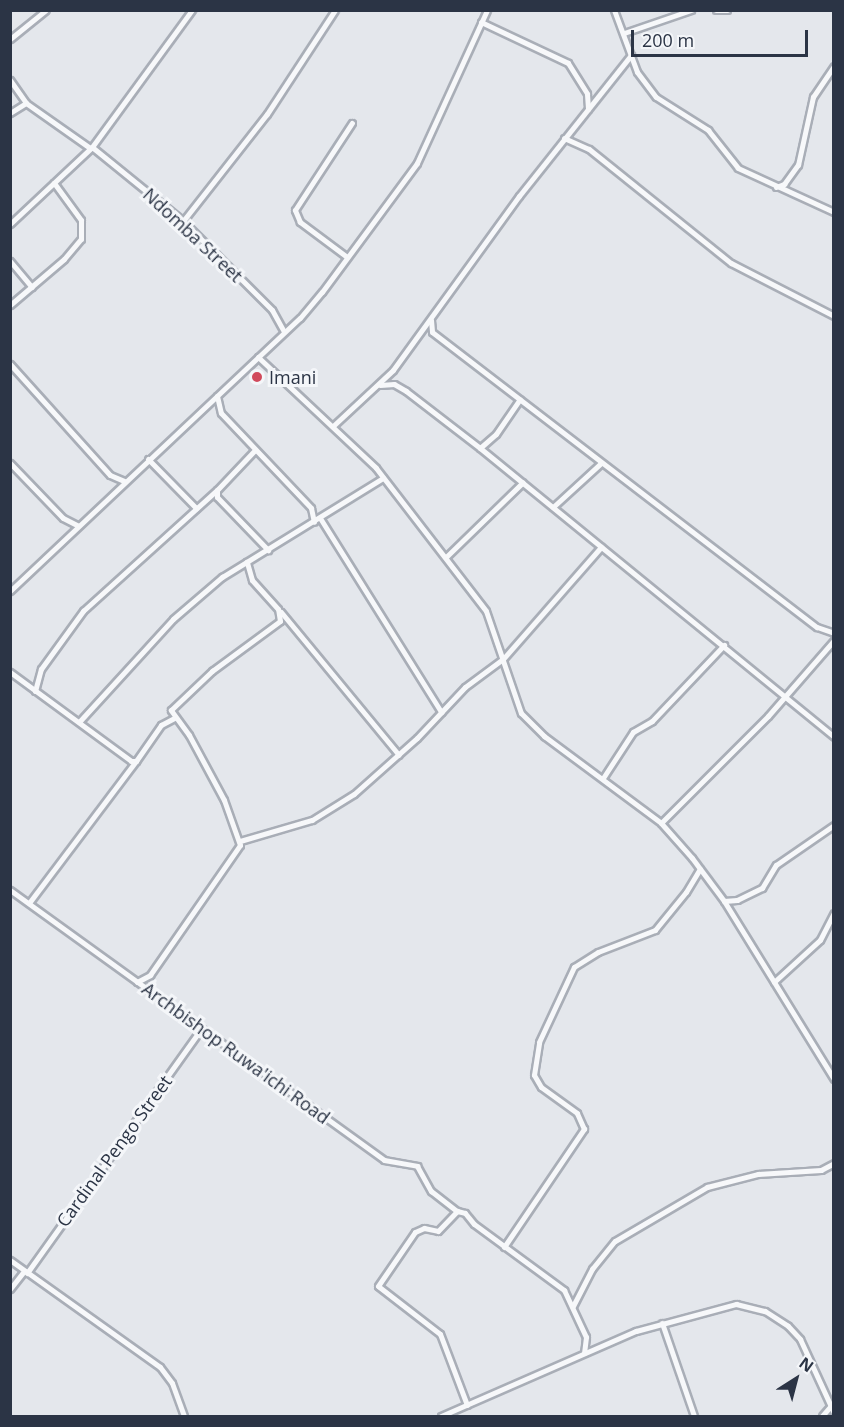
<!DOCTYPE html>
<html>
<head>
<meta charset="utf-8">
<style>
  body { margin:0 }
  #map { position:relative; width:844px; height:1427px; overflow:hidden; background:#e4e7ec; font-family:"Open Sans",sans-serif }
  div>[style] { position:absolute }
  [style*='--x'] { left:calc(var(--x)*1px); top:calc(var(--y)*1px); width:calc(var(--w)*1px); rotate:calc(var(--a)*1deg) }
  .roads { filter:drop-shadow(2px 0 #a9aeb7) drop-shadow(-2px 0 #a9aeb7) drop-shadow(0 2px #a9aeb7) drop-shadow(0 -2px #a9aeb7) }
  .minor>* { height:5px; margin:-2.5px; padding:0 2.5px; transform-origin:2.5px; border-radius:2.5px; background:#f7f8fa }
  .dots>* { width:16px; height:16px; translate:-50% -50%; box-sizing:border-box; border:3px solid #f4f6f9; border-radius:50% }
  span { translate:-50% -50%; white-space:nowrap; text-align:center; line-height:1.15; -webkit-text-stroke:6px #f4f6f9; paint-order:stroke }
  .street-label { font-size:18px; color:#2b3445 }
  .poi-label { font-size:18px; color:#2b3445 }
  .left { translate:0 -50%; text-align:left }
  .frame { position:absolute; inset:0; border:12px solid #2b3445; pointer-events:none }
  .north { position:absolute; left:766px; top:1349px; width:60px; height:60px; -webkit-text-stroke:4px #f4f6f9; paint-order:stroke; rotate:36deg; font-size:16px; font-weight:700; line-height:24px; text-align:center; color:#2b3445 }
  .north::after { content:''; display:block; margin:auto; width:21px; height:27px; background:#2b3445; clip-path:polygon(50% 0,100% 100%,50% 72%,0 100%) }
  .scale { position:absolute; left:631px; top:30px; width:177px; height:27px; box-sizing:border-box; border:3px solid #2b3445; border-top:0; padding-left:8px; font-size:18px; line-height:21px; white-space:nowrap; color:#2b3445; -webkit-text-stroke:4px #f4f6f9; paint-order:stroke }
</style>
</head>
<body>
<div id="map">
  <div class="roads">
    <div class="minor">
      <i style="--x:614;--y:10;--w:66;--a:69.6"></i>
      <i style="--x:637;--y:72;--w:31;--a:53"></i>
      <i style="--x:656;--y:97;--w:62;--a:32.4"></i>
      <i style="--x:708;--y:130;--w:48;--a:51.7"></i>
      <i style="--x:738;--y:168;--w:106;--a:24.6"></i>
      <i style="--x:716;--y:10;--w:11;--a:0"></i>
      <i style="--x:481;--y:22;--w:96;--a:25.2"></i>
      <i style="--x:568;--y:63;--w:36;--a:58"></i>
      <i style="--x:587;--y:94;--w:15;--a:86"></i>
      <i style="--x:624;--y:33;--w:71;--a:-18.9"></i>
      <i style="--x:10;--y:39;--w:46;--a:-38.9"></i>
      <i style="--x:10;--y:80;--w:28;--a:55"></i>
      <i style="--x:10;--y:113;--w:19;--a:-32"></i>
      <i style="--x:26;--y:103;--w:78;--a:35.1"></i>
      <i style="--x:564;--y:138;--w:27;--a:24"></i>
      <i style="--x:589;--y:149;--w:182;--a:38.8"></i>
      <i style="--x:731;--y:263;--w:116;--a:27.2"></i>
      <i style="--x:92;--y:147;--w:117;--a:39.1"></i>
      <i style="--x:183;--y:221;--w:126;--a:45"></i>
      <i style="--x:272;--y:310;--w:25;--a:61"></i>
      <i style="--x:776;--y:187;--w:9;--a:-21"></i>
      <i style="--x:784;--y:184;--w:24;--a:-54"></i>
      <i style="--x:798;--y:165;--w:70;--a:-77.6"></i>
      <i style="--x:813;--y:97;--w:37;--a:-56"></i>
      <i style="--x:183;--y:221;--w:136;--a:-51.9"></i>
      <i style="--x:267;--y:114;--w:124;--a:-56.8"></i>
      <i style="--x:10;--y:224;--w:112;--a:-43.2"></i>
      <i style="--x:92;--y:147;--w:170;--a:-53.9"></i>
      <i style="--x:347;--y:257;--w:59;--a:-143.3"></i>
      <i style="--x:300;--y:222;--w:13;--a:-113"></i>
      <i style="--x:295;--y:210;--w:104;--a:-56.8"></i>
      <i style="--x:10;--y:261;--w:34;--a:50"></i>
      <i style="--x:10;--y:305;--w:71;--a:-40.4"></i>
      <i style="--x:64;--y:259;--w:26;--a:-50"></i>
      <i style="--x:81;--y:239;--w:19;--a:-90"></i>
      <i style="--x:81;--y:220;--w:46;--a:-126.1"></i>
      <i style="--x:431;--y:320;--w:12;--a:85"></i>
      <i style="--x:432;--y:332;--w:485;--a:37.5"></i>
      <i style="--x:817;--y:627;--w:18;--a:19"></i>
      <i style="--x:258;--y:357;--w:162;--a:43.2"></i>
      <i style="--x:376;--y:468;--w:180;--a:52.4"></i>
      <i style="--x:486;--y:611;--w:108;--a:71.1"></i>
      <i style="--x:521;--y:713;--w:33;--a:45"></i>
      <i style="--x:544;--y:736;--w:146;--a:36.6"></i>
      <i style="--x:661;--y:823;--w:47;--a:48.5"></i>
      <i style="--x:692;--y:858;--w:54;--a:53.3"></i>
      <i style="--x:724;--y:901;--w:209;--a:58.3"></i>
      <i style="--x:10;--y:364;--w:149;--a:48"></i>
      <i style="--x:110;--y:475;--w:15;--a:23"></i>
      <i style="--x:380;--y:385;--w:14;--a:-4"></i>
      <i style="--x:394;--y:384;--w:14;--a:30"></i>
      <i style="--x:406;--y:391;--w:93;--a:37.6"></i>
      <i style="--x:480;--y:448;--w:457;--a:39.2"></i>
      <i style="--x:217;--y:396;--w:17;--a:77"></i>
      <i style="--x:221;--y:413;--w:131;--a:46.5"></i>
      <i style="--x:311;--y:508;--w:14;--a:78"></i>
      <i style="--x:333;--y:426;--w:82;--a:-43"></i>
      <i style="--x:393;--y:370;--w:215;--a:-54.1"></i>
      <i style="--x:519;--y:196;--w:180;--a:-51.5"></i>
      <i style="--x:480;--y:448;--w:21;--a:-41"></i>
      <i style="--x:496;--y:434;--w:42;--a:-55.6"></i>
      <i style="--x:254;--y:451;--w:54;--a:133.5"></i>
      <i style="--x:217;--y:490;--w:7;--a:90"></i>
      <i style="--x:217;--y:497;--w:74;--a:46.1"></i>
      <i style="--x:148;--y:459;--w:69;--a:45.6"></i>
      <i style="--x:10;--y:463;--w:76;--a:46.1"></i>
      <i style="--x:63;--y:518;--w:16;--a:27"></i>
      <i style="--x:553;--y:507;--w:65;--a:-42.5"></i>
      <i style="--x:320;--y:518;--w:229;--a:58"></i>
      <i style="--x:446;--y:557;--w:107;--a:-44.2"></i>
      <i style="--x:10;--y:591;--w:398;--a:-43.3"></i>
      <i style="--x:300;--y:318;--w:34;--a:-50"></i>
      <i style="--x:322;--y:292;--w:160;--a:-53.6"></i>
      <i style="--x:417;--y:163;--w:168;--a:-65.4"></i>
      <i style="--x:281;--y:612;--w:185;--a:50.5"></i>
      <i style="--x:10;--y:672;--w:150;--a:36.3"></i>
      <i style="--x:131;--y:761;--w:5;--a:0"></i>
      <i style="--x:136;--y:761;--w:44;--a:-55.2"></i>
      <i style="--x:161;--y:725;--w:15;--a:-28"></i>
      <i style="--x:35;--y:691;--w:23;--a:-75"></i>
      <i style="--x:41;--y:669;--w:72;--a:-54.1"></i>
      <i style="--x:83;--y:611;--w:181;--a:-42.1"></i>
      <i style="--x:79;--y:722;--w:139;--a:-47.6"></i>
      <i style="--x:173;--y:619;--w:65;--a:-40.6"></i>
      <i style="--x:222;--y:577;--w:189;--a:-31.6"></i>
      <i style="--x:603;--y:778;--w:55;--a:-56.9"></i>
      <i style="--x:633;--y:732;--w:22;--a:-30"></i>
      <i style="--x:652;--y:721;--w:105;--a:-46.5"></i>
      <i style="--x:661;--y:823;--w:151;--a:-45"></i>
      <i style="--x:768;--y:716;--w:101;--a:-49"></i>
      <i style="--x:240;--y:841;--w:75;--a:-16.3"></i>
      <i style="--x:312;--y:820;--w:49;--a:-31.8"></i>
      <i style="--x:354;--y:794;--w:84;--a:-41.6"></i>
      <i style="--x:417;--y:738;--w:70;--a:-46.7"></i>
      <i style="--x:465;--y:687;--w:47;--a:-36.4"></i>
      <i style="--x:503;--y:659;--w:149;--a:-48.8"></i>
      <i style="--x:10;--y:890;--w:461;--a:35.8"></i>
      <i style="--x:384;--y:1160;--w:34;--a:10"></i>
      <i style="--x:417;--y:1166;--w:29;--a:61"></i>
      <i style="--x:431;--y:1191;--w:33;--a:38"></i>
      <i style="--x:724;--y:901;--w:13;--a:-4"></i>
      <i style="--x:737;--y:900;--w:28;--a:-26"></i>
      <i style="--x:762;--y:888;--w:27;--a:-59"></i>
      <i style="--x:776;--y:865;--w:70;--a:-34.6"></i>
      <i style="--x:29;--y:903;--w:178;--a:-53"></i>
      <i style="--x:137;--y:982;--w:15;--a:-28"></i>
      <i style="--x:150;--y:975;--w:158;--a:-55.3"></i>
      <i style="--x:240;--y:845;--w:48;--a:-109.6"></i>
      <i style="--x:224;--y:800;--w:74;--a:-118.3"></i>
      <i style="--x:189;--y:735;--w:31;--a:-126"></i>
      <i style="--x:171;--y:710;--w:57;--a:-43.6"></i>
      <i style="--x:212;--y:671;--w:84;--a:-36.3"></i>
      <i style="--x:280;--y:621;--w:12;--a:-99"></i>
      <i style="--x:278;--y:609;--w:39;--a:-132"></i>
      <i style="--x:252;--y:580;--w:19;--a:-106"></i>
      <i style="--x:774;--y:982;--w:62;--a:-42.4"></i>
      <i style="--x:820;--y:940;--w:30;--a:-63"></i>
      <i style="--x:504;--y:1247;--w:143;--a:-55.9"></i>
      <i style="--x:584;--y:1129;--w:17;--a:-114"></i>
      <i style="--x:577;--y:1113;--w:44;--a:-144.2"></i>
      <i style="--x:541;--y:1087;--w:14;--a:-120"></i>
      <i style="--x:534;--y:1075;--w:33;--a:-81"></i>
      <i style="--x:539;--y:1042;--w:83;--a:-65"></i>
      <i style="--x:574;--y:967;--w:28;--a:-32"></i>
      <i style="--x:598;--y:952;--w:61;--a:-21.1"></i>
      <i style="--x:655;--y:930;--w:49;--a:-50.8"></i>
      <i style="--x:686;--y:892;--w:27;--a:-59"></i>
      <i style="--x:10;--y:1260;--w:184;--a:35.5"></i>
      <i style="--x:160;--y:1367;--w:20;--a:53"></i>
      <i style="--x:172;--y:1383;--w:35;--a:70"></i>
      <i style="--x:27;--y:1273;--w:300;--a:-54.5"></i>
      <i style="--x:10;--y:1289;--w:23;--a:-52"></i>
      <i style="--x:573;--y:1306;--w:42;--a:-62.8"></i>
      <i style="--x:592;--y:1269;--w:36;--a:-51"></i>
      <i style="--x:615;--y:1241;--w:107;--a:-30.4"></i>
      <i style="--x:707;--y:1187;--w:53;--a:-14.3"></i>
      <i style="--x:758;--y:1174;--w:63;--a:-3.6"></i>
      <i style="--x:821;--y:1170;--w:15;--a:-28"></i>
      <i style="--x:662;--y:1323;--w:98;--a:71"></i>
      <i style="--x:467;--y:1405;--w:76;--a:-110.8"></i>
      <i style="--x:440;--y:1334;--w:78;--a:-142.3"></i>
      <i style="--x:378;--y:1286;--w:65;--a:-55.6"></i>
      <i style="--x:415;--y:1232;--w:10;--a:-24"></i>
      <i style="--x:424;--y:1228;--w:14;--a:12"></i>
      <i style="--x:438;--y:1231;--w:28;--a:-46"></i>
      <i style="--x:457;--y:1211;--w:8;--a:14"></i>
      <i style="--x:465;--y:1213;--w:14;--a:51"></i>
      <i style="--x:474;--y:1224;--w:112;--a:36.3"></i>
      <i style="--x:564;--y:1290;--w:52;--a:64.9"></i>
      <i style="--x:586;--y:1337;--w:16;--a:97"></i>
      <i style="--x:441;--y:1416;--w:213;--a:-23.6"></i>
      <i style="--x:636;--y:1331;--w:104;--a:-15.1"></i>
      <i style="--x:736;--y:1304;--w:30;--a:14"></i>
      <i style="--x:765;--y:1311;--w:27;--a:33"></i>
      <i style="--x:788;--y:1326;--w:18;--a:47"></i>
      <i style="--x:800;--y:1339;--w:81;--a:65.3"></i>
      <i style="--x:822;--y:1416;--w:18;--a:-49"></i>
    </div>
  </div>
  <div class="dots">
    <i style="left:257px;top:377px;background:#d1495b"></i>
  </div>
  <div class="street-label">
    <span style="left:193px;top:235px;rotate:43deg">Ndomba Street</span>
    <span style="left:236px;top:1053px;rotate:36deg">Archbishop Ruwa'ichi Road</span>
    <span style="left:114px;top:1151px;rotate:-54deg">Cardinal Pengo Street</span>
  </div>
  <div class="poi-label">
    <span class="left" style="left:269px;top:377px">Imani</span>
  </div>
  <div class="frame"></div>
  <div class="north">N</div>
  <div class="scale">200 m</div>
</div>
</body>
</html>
